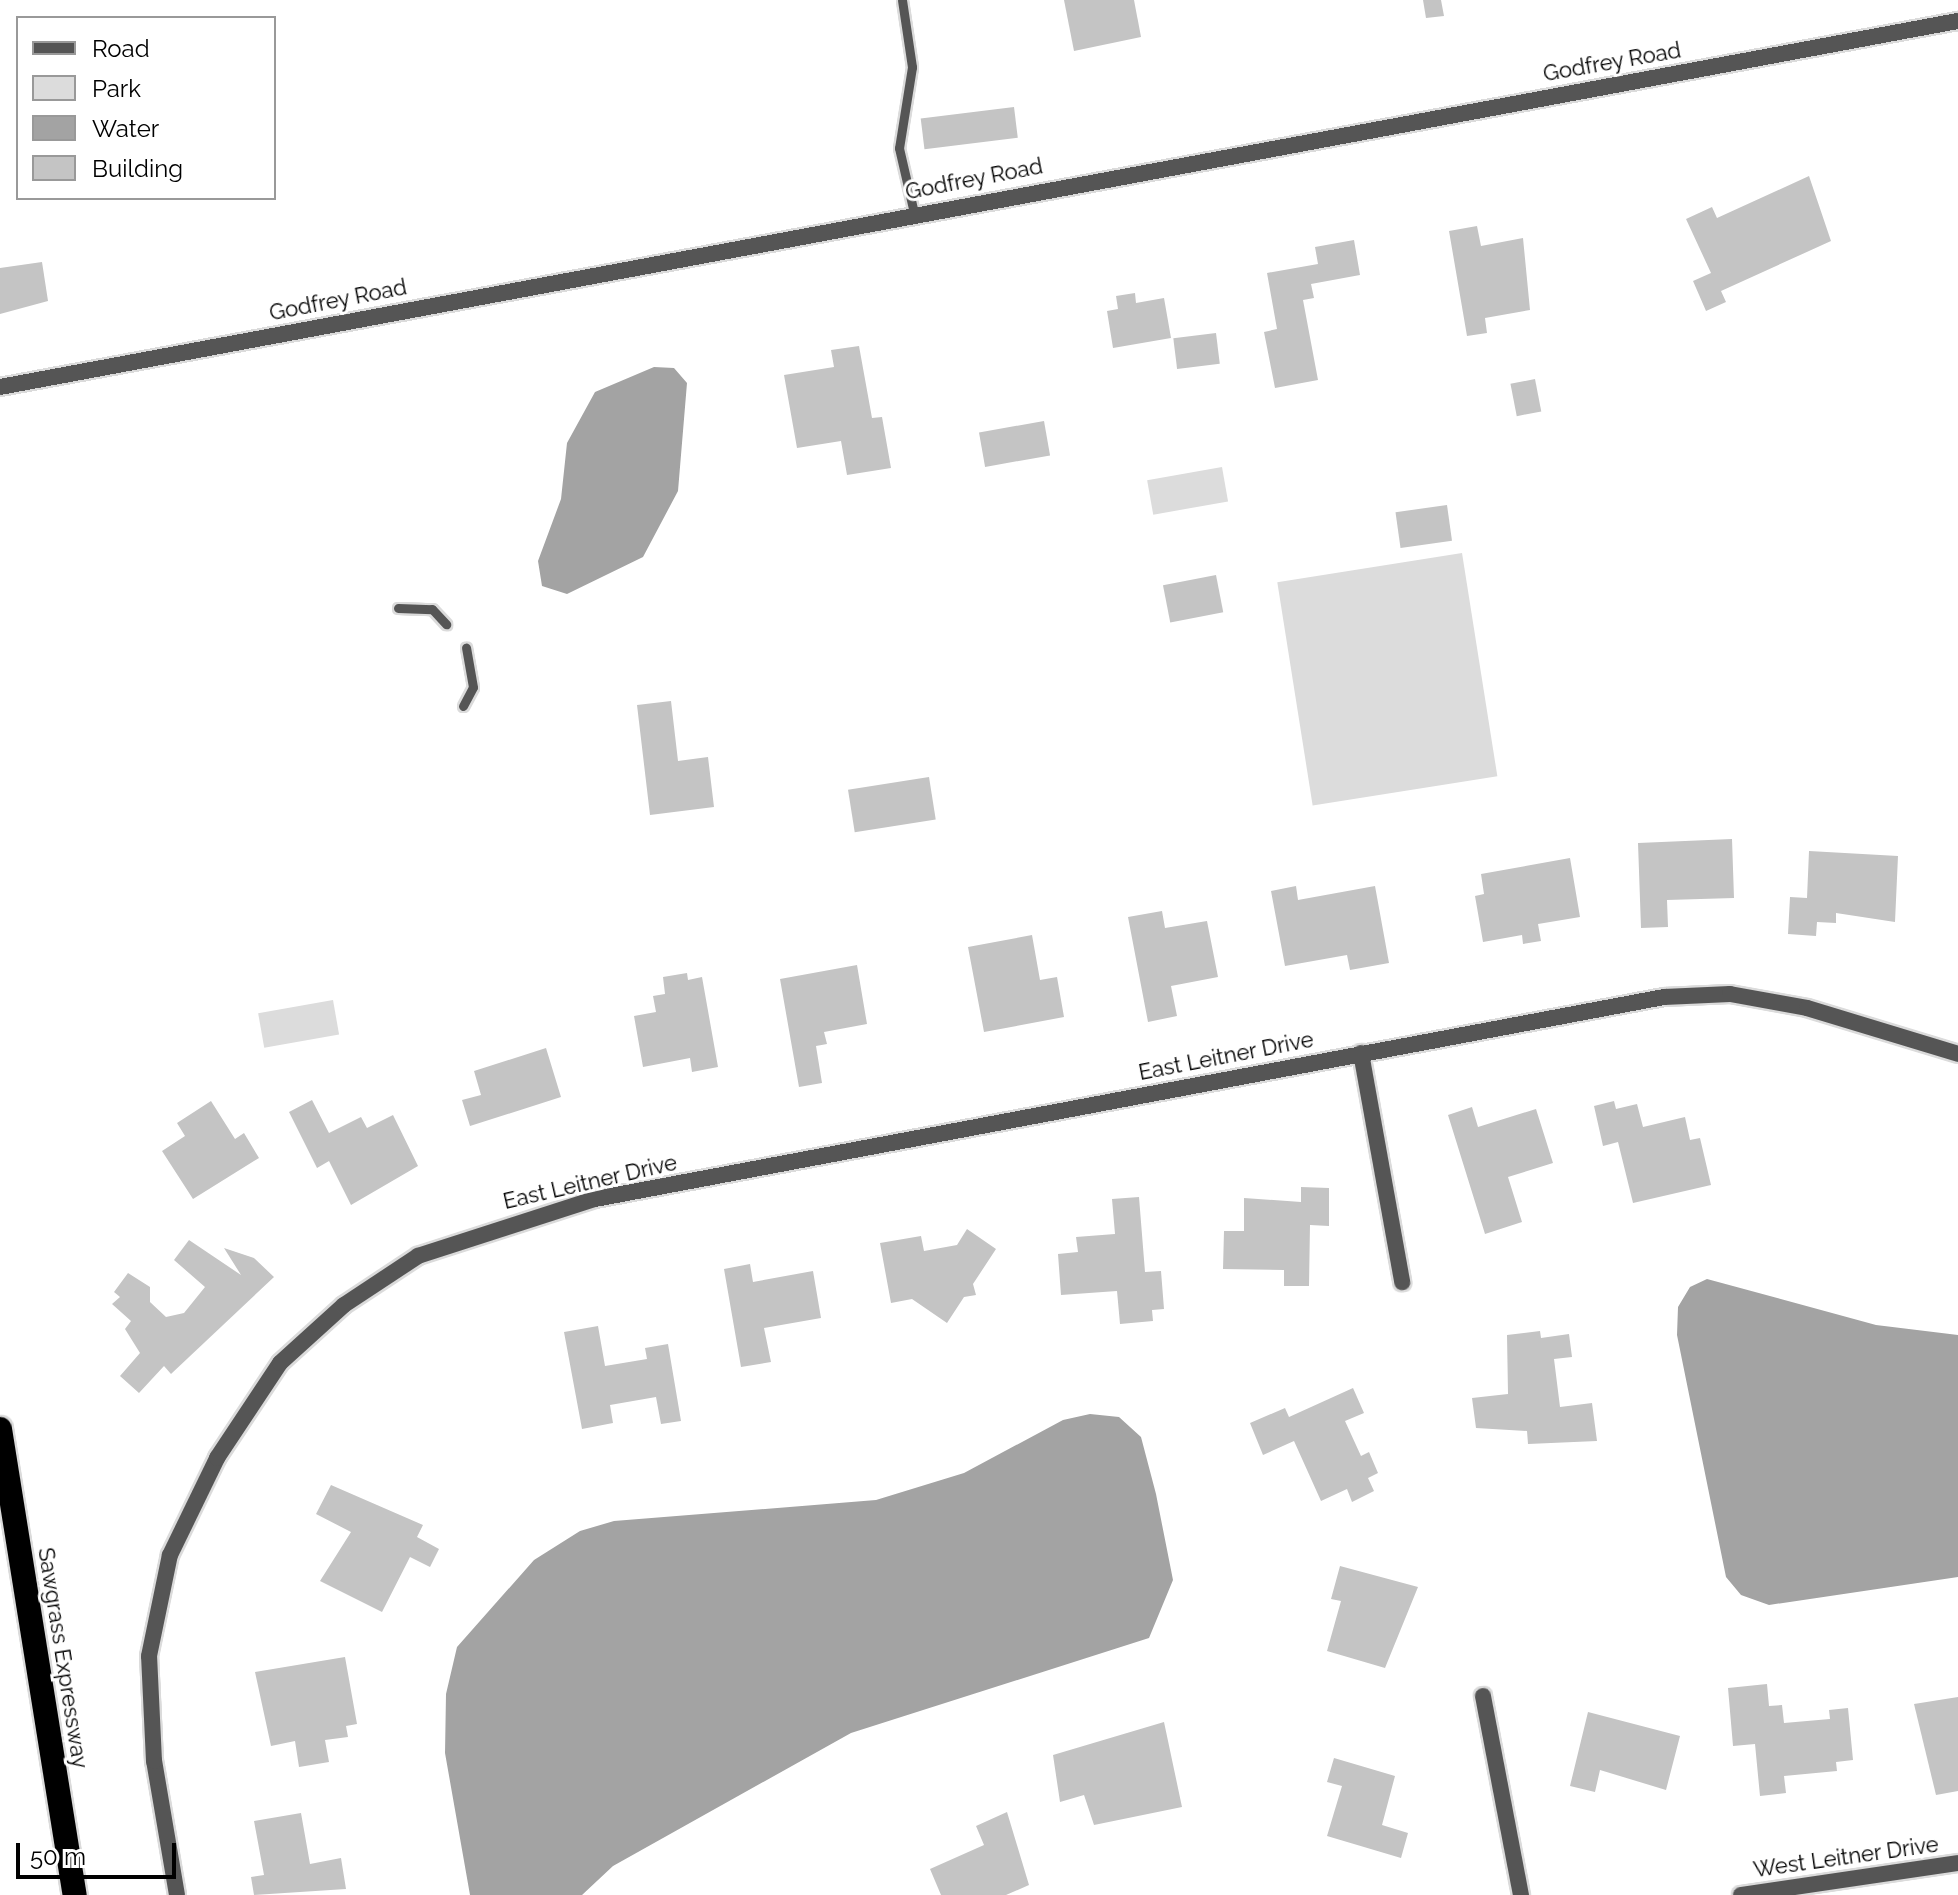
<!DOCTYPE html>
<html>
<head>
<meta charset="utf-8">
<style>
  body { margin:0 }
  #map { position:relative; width:1958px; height:1895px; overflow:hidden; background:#fff; font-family:Raleway,sans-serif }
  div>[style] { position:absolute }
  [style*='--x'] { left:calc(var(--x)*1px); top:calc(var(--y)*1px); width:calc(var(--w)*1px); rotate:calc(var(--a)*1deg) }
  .green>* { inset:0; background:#dcdcdc; transform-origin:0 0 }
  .water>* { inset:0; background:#a3a3a3 }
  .building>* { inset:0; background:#c4c4c4; transform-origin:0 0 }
  .roads { filter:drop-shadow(2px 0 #dbdbdb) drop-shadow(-2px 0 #dbdbdb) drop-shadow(0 2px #dbdbdb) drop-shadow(0 -2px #dbdbdb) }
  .service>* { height:9px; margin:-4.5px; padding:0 4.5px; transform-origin:4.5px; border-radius:4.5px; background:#555 }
  .minor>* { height:16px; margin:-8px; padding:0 8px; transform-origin:8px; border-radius:8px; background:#555 }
  .motorway>* { height:24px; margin:-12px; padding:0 12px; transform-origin:12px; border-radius:12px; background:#000 }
  span { translate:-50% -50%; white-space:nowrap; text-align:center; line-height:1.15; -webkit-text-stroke:6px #fff; paint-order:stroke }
  .street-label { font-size:22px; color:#000 }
  .legend { position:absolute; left:16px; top:16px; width:260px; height:184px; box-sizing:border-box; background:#fff; border:2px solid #999; margin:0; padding:10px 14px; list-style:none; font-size:24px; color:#000 }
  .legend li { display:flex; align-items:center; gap:16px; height:40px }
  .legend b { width:40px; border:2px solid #999 }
  .scale { position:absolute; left:16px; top:1843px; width:160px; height:36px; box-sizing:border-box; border:4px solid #000; border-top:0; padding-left:10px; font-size:24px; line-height:28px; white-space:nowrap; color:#000; -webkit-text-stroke:6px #fff; paint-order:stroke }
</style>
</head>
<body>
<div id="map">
  <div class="green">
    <i style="left:1222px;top:467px;width:35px;height:76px;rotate:80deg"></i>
    <i style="left:1462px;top:553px;width:226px;height:187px;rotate:81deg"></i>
    <i style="left:333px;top:1000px;width:35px;height:76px;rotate:80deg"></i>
  </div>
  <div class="water">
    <i style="clip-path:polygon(654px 367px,674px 368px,687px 383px,678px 491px,643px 557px,567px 594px,542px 586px,538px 561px,561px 499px,567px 443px,595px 392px)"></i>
    <i style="clip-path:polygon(1707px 1279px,1876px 1325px,1958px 1335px,1958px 1577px,1769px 1605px,1741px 1595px,1726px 1577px,1677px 1335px,1678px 1307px,1690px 1287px)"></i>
    <i style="clip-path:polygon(1090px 1414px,1119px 1417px,1141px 1437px,1156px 1494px,1173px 1580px,1149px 1638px,851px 1733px,613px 1866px,582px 1895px,470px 1895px,445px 1753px,446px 1694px,457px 1647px,534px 1560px,580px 1531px,614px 1521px,876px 1500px,964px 1473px,1063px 1420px)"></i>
  </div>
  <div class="building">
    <i style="clip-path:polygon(1064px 0,1134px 0,1141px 37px,1074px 51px)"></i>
    <i style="clip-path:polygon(1423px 0,1441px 0,1444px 16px,1426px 18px)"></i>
    <i style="left:1014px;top:107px;width:31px;height:94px;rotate:83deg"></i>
    <i style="clip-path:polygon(1809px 176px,1831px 241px,1721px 291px,1726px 302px,1706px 311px,1693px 281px,1711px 273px,1686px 219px,1712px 207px,1717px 218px)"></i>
    <i style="clip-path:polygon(1477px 226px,1481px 246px,1523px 238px,1530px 310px,1485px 318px,1487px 333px,1467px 336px,1449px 231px)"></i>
    <i style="clip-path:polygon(1354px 240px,1360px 275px,1311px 284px,1314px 298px,1303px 300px,1318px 380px,1275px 388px,1264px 332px,1277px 329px,1267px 273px,1318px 264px,1315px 247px)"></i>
    <i style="clip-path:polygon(42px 262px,48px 301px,0 314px,0 268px)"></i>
    <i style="clip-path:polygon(1135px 293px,1136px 303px,1164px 298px,1171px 338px,1113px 348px,1107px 311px,1118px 309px,1116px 296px)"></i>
    <i style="left:1216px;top:333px;width:31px;height:43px;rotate:83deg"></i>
    <i style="clip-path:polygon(859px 346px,872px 418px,882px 417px,891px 468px,847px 475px,841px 441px,797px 448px,784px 375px,834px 367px,831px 350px)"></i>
    <i style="left:1535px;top:379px;width:33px;height:25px;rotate:79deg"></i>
    <i style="left:1044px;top:421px;width:35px;height:66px;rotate:80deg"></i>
    <i style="left:1447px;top:505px;width:36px;height:52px;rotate:82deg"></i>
    <i style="left:1216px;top:575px;width:38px;height:54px;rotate:79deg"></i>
    <i style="clip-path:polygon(671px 701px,678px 761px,708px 757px,714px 807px,650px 815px,637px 705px)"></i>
    <i style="left:929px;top:777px;width:43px;height:82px;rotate:81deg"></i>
    <i style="clip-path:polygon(1732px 839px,1734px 898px,1667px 900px,1668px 927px,1641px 928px,1638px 843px)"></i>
    <i style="clip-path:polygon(1809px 851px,1898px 856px,1895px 922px,1836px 913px,1836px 923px,1817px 922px,1816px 936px,1788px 934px,1790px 897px,1807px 898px)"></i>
    <i style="clip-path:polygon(1570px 858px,1580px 917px,1538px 924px,1541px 941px,1523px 944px,1522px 935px,1483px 942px,1475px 896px,1484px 894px,1481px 874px)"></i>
    <i style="clip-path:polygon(1296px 886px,1298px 900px,1375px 886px,1389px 963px,1350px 970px,1347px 955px,1285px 966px,1271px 891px)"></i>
    <i style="clip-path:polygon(1162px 911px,1165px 928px,1207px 921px,1218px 977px,1171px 986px,1177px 1016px,1148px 1022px,1128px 917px)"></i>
    <i style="clip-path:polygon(1032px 935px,1040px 980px,1057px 977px,1064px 1017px,984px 1032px,968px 947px)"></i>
    <i style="clip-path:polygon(857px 965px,867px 1024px,824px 1032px,827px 1044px,816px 1046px,822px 1083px,799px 1087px,780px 979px)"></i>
    <i style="clip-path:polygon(687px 973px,688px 980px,702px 977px,718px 1067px,692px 1072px,690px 1058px,643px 1067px,634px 1016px,656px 1012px,653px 996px,665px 994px,663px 977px)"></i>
    <i style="clip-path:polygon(546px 1048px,561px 1097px,470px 1126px,462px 1100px,481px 1095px,474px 1071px)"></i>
    <i style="clip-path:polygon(312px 1100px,329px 1133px,361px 1117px,367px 1128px,393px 1115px,418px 1166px,351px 1205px,329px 1161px,317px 1168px,289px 1112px)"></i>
    <i style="clip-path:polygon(211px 1101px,235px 1139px,244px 1133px,259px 1158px,193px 1199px,162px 1151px,185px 1136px,177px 1123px)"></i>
    <i style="clip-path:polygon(1614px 1101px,1616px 1109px,1637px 1104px,1643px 1127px,1685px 1117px,1690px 1140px,1700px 1138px,1711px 1185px,1633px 1203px,1618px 1142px,1603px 1146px,1594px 1106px)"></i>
    <i style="clip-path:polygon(1472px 1107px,1478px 1127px,1536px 1109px,1553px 1163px,1508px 1177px,1522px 1222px,1485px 1234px,1448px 1115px)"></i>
    <i style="clip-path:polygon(1301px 1187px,1329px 1188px,1329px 1226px,1310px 1225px,1309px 1286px,1284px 1286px,1284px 1270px,1223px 1269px,1224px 1231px,1244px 1231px,1244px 1198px,1301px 1202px)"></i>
    <i style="clip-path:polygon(1139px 1197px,1145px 1272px,1161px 1271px,1164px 1309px,1152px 1310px,1153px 1321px,1120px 1324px,1117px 1291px,1061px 1295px,1058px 1254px,1078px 1252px,1076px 1237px,1115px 1234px,1112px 1199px)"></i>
    <i style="clip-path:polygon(967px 1229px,996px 1249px,973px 1284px,976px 1295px,964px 1297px,947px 1323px,912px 1299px,891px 1303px,880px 1243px,921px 1236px,924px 1251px,957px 1245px)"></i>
    <i style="clip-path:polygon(189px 1240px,241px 1275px,224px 1248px,254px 1258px,274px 1277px,171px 1374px,164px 1366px,139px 1393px,120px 1376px,140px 1353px,125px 1329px,131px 1321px,112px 1304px,120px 1297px,114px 1292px,128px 1273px,150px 1287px,150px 1302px,166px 1317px,184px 1313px,205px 1287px,174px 1260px)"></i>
    <i style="clip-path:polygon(750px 1264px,753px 1282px,813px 1271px,821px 1318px,764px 1328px,771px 1362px,741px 1367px,724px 1269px)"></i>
    <i style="clip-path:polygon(598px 1326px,605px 1366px,647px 1359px,645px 1348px,668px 1344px,681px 1421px,661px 1424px,656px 1397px,610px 1405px,613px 1423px,582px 1429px,564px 1332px)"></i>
    <i style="clip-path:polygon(1540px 1331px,1541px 1338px,1569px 1334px,1572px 1357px,1554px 1359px,1560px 1407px,1592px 1403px,1597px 1441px,1528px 1444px,1527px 1431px,1476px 1428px,1472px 1398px,1508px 1394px,1507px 1335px)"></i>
    <i style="clip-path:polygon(1353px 1388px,1364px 1413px,1345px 1421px,1361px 1456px,1369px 1452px,1378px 1473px,1368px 1478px,1374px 1491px,1352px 1502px,1347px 1489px,1321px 1501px,1294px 1441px,1263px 1455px,1250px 1423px,1285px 1408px,1289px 1417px)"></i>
    <i style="clip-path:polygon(331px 1485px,423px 1525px,417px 1537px,439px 1549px,430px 1567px,410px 1557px,382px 1612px,320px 1581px,351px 1532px,316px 1514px)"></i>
    <i style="clip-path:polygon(1340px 1566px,1418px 1587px,1385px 1668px,1327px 1651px,1341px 1601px,1331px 1599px)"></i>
    <i style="clip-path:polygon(345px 1657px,357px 1724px,346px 1726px,348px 1737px,325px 1740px,329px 1762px,299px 1767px,295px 1741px,271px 1746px,255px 1672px)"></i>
    <i style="clip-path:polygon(1767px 1684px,1769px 1706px,1782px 1705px,1784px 1723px,1830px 1719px,1829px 1710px,1848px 1708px,1853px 1760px,1836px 1762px,1837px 1771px,1784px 1776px,1786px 1793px,1760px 1796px,1755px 1744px,1733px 1746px,1728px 1688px)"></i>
    <i style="clip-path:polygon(1958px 1697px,1958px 1791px,1936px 1795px,1914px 1704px)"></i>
    <i style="clip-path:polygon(1588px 1712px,1680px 1736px,1666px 1790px,1600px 1770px,1595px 1792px,1570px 1786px)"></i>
    <i style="clip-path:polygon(1164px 1722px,1182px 1807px,1094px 1825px,1084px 1795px,1060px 1802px,1053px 1755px)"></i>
    <i style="clip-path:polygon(1334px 1758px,1395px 1776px,1382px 1825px,1408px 1833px,1401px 1858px,1327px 1836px,1342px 1786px,1327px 1782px)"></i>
    <i style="clip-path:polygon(1007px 1812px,1029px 1885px,1006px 1895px,941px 1895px,930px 1869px,984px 1845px,976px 1826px)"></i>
    <i style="clip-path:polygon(301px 1813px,310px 1864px,341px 1858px,346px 1889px,254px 1895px,251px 1877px,264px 1875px,254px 1821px)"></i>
  </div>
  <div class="roads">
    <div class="service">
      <i style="--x:902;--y:0;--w:68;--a:81.5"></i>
      <i style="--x:912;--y:67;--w:82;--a:99.1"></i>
      <i style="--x:899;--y:148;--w:67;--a:77"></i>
      <i style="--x:398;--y:608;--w:34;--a:2"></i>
      <i style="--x:432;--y:609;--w:21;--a:47"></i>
      <i style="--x:463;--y:706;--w:21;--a:-62"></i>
      <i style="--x:473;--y:687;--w:40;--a:-100"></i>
    </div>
    <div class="minor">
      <i style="--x:0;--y:387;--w:1992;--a:-10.59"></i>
      <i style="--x:1361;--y:1053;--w:233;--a:79.8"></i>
      <i style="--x:1483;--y:1696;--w:203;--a:79.2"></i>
      <i style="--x:177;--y:1895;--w:136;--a:-99.7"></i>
      <i style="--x:154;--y:1761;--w:105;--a:-92.7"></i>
      <i style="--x:149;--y:1656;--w:103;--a:-78.3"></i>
      <i style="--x:170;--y:1555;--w:108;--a:-64.1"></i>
      <i style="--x:217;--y:1458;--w:114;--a:-56.4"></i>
      <i style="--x:280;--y:1363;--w:86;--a:-42.2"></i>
      <i style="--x:344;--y:1305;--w:89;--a:-33.5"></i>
      <i style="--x:418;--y:1256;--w:186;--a:-17.9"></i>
      <i style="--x:595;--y:1199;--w:1088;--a:-10.7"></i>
      <i style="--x:1664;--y:997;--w:66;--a:-2.6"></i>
      <i style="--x:1730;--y:994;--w:78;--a:10.3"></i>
      <i style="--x:1807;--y:1008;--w:158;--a:16.9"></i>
      <i style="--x:1741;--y:1895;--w:219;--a:-8.4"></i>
    </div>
    <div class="motorway">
      <i style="--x:0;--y:1429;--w:472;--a:80.9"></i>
    </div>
  </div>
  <div class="street-label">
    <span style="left:1612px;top:62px;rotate:-10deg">Godfrey Road</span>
    <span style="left:974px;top:179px;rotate:-11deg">Godfrey Road</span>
    <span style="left:338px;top:300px;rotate:-11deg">Godfrey Road</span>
    <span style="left:1226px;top:1056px;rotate:-11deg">East Leitner Drive</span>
    <span style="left:590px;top:1182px;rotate:-13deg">East Leitner Drive</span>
    <span style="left:63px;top:1658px;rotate:81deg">Sawgrass Expressway</span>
    <span style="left:1846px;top:1857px;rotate:-8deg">West Leitner Drive</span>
  </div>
  <ul class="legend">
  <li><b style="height:10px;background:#555"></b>Road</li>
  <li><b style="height:22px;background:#dcdcdc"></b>Park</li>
  <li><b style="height:22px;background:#a3a3a3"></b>Water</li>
  <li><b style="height:22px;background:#c4c4c4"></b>Building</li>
  </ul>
  <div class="scale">50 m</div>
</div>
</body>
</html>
